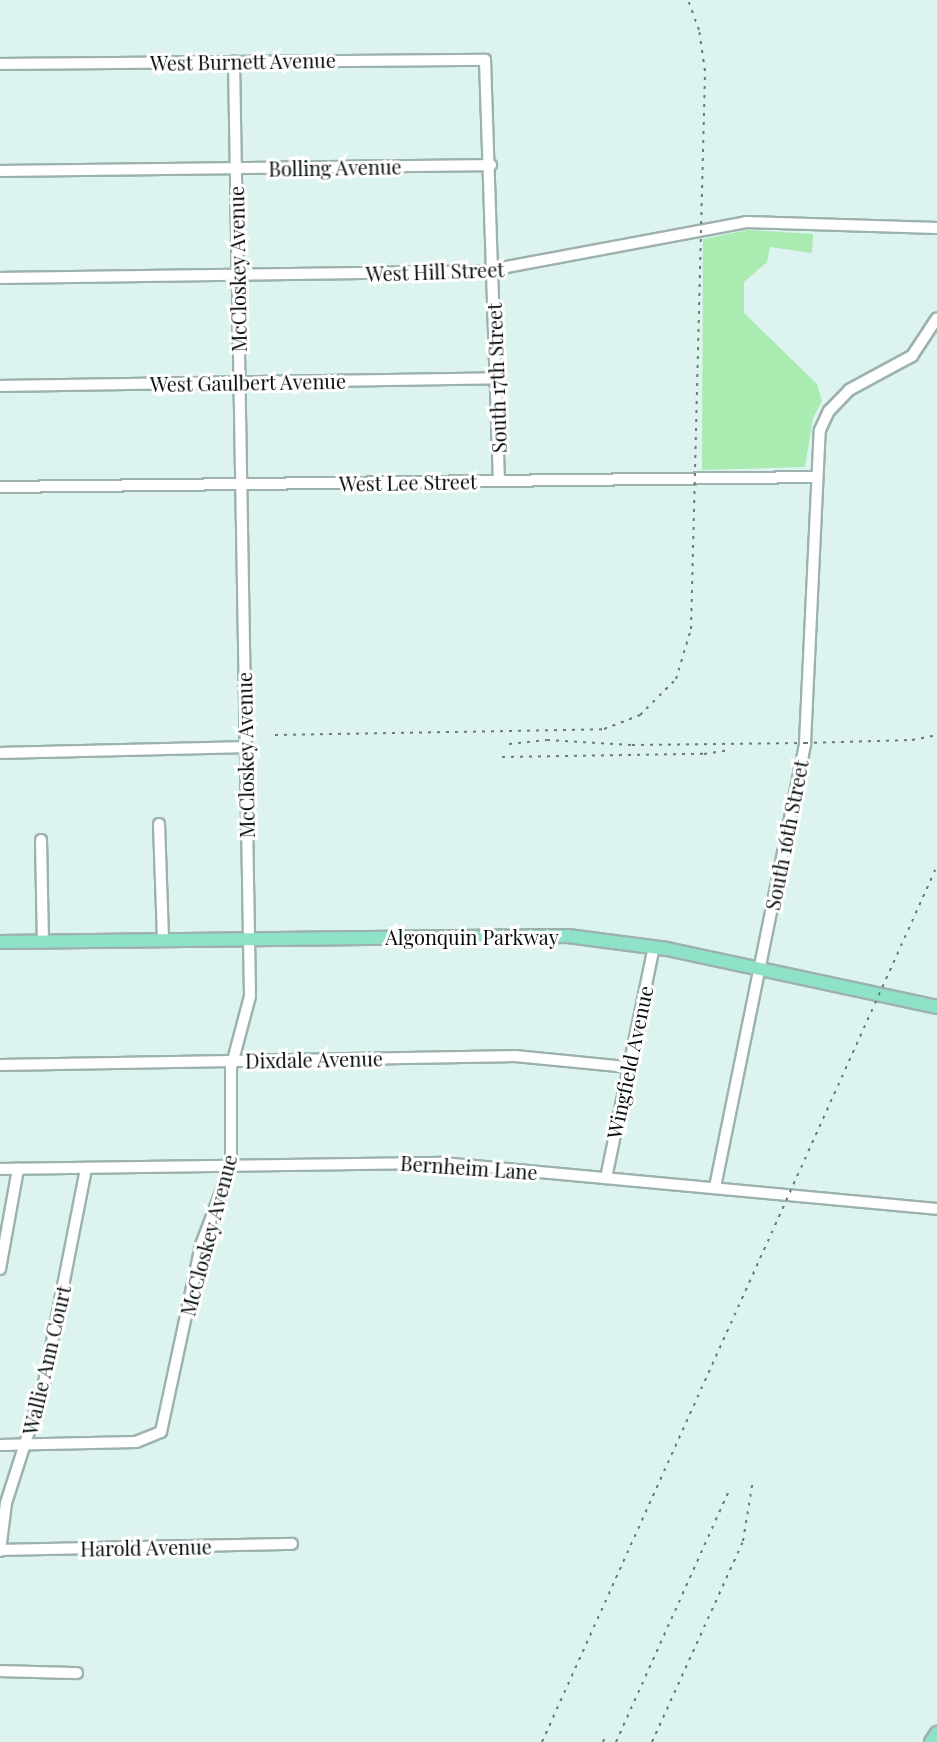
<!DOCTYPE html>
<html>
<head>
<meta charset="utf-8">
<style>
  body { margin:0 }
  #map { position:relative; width:937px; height:1742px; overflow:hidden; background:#ddf3f0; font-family:"Playfair Display",serif }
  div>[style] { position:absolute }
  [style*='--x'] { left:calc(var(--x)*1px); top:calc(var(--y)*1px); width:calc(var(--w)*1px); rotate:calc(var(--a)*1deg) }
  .green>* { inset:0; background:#aaebb1 }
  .roads { filter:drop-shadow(2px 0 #9db2af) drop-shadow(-2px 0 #9db2af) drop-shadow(0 2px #9db2af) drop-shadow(0 -2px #9db2af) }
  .minor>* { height:10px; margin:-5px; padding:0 5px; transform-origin:5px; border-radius:5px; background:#fff }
  .major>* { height:12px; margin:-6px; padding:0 6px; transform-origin:6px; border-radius:6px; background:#8ee2c7 }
  .rail>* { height:2px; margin-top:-1px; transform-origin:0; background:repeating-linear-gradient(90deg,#6b7977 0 3px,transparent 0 9px) }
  span { translate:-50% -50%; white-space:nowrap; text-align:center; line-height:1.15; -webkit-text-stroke:6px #fff; paint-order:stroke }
  .street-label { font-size:20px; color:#060d0c }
</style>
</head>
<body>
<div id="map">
  <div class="green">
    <i style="clip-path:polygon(748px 230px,813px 234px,812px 253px,770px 247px,767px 262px,744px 282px,744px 313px,817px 384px,822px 401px,813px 418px,805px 467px,702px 470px,703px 239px)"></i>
  </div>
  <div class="roads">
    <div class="minor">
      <i style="--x:0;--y:64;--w:485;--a:-0.5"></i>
      <i style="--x:485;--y:60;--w:421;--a:88.1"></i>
      <i style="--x:0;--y:171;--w:491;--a:-0.7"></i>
      <i style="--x:0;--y:278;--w:485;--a:-0.8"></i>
      <i style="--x:485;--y:271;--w:266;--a:-10.6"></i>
      <i style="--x:746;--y:222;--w:191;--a:1.8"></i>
      <i style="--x:0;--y:386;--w:496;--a:-0.9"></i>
      <i style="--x:0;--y:487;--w:815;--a:-0.7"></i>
      <i style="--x:0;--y:753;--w:245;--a:-1.4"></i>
      <i style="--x:159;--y:824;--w:115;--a:88"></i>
      <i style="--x:41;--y:840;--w:102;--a:88.9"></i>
      <i style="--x:0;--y:1065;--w:515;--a:-1"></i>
      <i style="--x:515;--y:1056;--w:114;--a:5.6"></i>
      <i style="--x:0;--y:1169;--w:442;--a:-0.8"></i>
      <i style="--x:442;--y:1163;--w:497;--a:5.3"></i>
      <i style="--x:606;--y:1178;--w:236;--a:-78.3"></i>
      <i style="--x:715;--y:1187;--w:453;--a:-78.5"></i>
      <i style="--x:805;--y:743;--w:313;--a:-87.3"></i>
      <i style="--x:820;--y:430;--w:21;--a:-65"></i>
      <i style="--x:829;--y:411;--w:29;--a:-46"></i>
      <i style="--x:849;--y:390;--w:72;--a:-28.4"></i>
      <i style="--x:912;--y:356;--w:45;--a:-56.7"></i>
      <i style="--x:0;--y:1269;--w:102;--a:-79.8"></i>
      <i style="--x:0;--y:1445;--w:136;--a:-1.3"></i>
      <i style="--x:136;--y:1442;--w:27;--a:-22"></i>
      <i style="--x:161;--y:1432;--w:191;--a:-77.9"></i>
      <i style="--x:201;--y:1245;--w:85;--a:-69.2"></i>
      <i style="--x:231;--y:1166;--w:98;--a:-90"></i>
      <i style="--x:231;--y:1068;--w:74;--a:-75.2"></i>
      <i style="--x:250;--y:996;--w:935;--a:-90.98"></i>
      <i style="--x:0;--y:1550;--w:292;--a:-1.2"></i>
      <i style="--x:0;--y:1551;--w:48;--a:-82.9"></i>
      <i style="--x:6;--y:1503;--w:121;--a:-72.2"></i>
      <i style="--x:43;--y:1388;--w:224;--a:-78.9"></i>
      <i style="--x:0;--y:1671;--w:77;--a:1.5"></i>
    </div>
    <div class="major">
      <i style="--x:0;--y:942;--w:568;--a:-0.61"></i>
      <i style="--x:568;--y:936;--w:100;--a:7.5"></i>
      <i style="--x:667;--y:949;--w:276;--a:12.1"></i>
      <i style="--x:931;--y:1742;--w:11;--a:-56"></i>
    </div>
  </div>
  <div class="rail">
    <i style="--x:275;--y:735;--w:329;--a:-1"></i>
    <i style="--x:604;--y:729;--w:39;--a:-21"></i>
    <i style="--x:640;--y:715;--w:51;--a:-45"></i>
    <i style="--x:676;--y:679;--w:52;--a:-73.3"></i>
    <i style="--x:691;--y:629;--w:558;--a:-88.56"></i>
    <i style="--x:705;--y:71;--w:41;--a:-98.3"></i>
    <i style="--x:699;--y:30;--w:32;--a:-110"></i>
    <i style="--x:509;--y:744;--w:38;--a:-6"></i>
    <i style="--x:547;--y:740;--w:85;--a:3.4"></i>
    <i style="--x:632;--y:745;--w:173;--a:-0.7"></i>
    <i style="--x:805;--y:743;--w:107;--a:-1.6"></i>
    <i style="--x:912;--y:740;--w:25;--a:-11"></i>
    <i style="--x:502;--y:757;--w:202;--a:-0.9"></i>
    <i style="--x:704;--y:754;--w:24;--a:-9"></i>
    <i style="--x:542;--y:1742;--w:961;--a:-65.73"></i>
    <i style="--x:603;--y:1742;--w:5;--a:-68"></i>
    <i style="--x:616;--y:1742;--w:276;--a:-65.8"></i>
    <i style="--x:652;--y:1742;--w:221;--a:-65.6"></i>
    <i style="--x:743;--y:1541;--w:62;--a:-80.7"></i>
  </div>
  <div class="street-label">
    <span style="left:243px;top:61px;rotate:-1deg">West Burnett Avenue</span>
    <span style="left:335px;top:167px;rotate:-1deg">Bolling Avenue</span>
    <span style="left:237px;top:269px;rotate:-91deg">McCloskey Avenue</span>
    <span style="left:435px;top:271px;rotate:-2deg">West Hill Street</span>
    <span style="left:496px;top:378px;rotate:-92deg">South 17th Street</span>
    <span style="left:248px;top:382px;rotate:-1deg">West Gaulbert Avenue</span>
    <span style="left:408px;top:482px;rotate:-1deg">West Lee Street</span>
    <span style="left:245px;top:755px;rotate:-91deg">McCloskey Avenue</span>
    <span style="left:786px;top:835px;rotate:-79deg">South 16th Street</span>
    <span style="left:472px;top:936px">Algonquin Parkway</span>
    <span style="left:314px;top:1059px;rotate:-1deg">Dixdale Avenue</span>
    <span style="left:629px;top:1062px;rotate:-78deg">Wingfield Avenue</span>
    <span style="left:469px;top:1167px;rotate:4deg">Bernheim Lane</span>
    <span style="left:208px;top:1235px;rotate:-75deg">McCloskey Avenue</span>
    <span style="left:46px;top:1360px;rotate:-77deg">Wallie Ann Court</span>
    <span style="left:146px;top:1547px;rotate:-1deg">Harold Avenue</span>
  </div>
</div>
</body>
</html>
